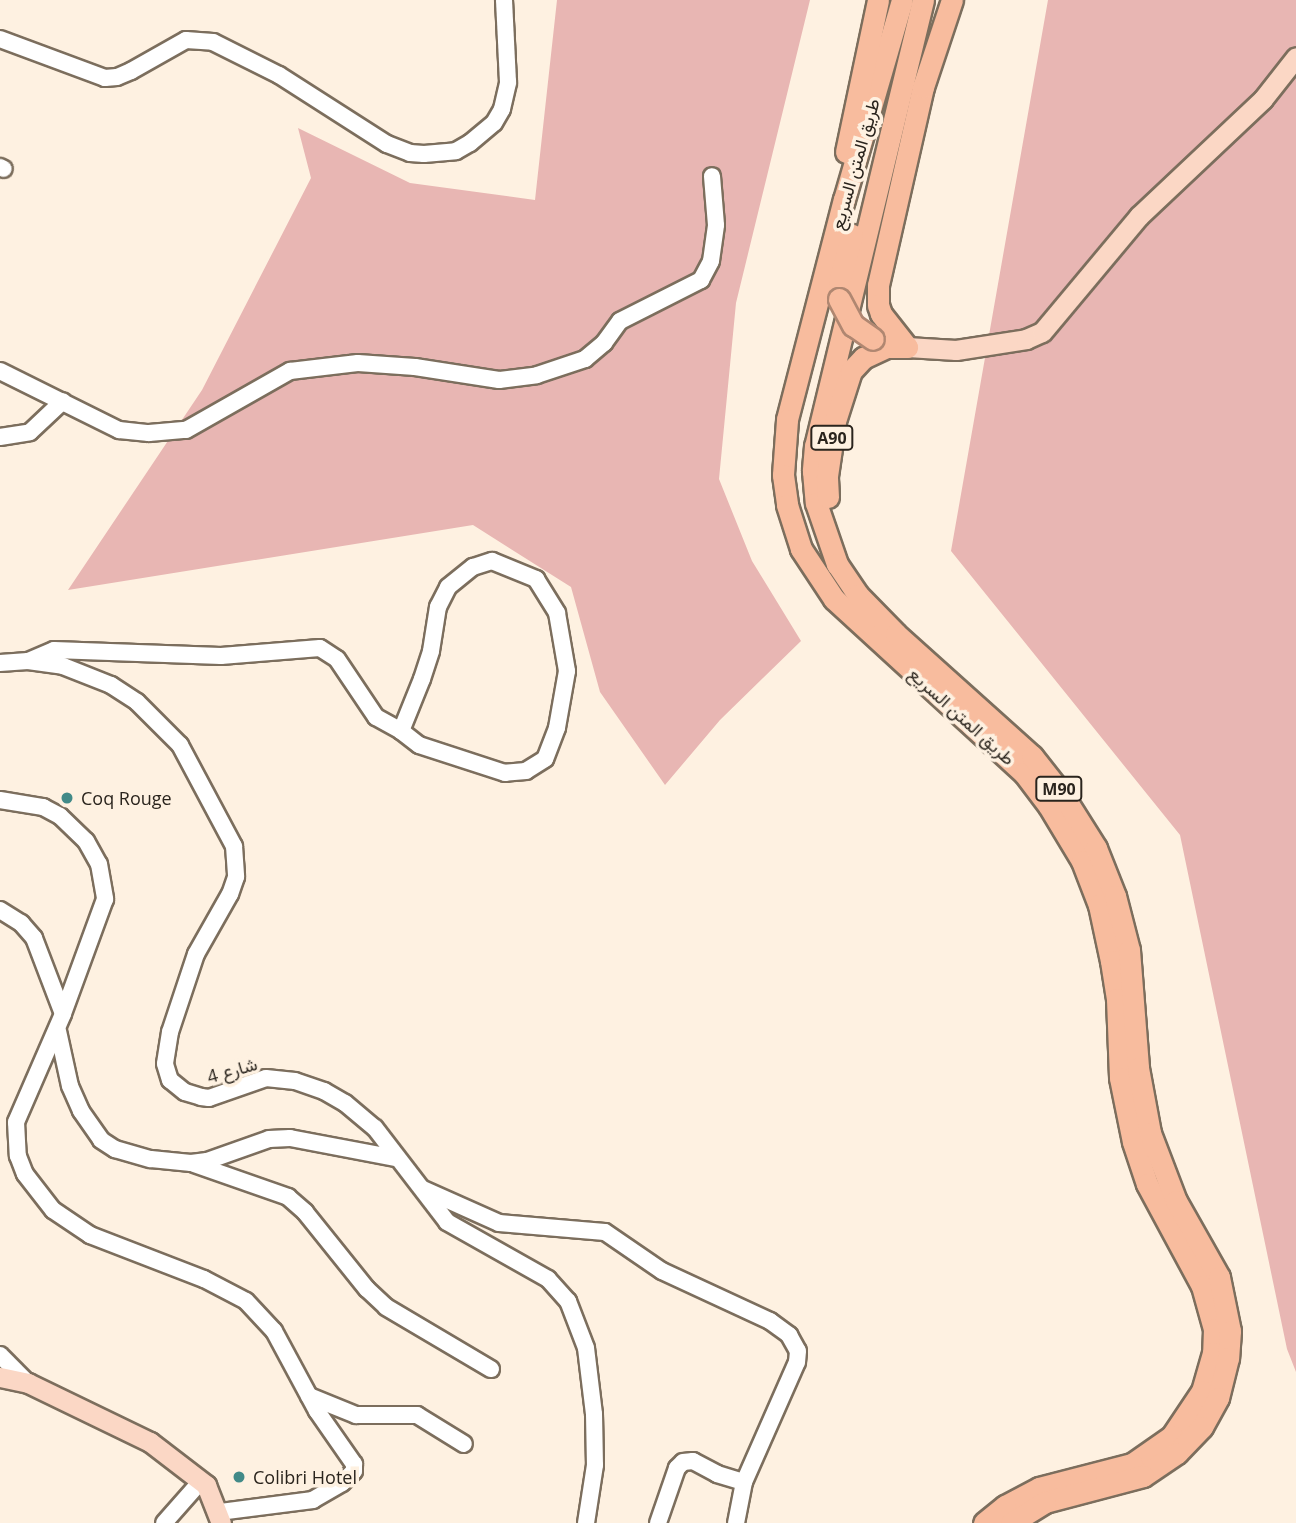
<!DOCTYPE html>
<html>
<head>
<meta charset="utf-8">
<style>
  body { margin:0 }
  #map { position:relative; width:1296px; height:1523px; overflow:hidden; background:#fef1e1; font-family:"Open Sans",Vazirmatn,sans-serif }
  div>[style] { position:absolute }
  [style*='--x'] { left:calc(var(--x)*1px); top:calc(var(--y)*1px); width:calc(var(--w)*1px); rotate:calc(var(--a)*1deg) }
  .green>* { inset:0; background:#e8b6b3 }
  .roads { filter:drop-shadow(2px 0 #7c6e5d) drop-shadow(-2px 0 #7c6e5d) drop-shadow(0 2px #7c6e5d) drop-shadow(0 -2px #7c6e5d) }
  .minor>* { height:16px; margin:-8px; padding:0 8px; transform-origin:8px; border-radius:8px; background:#fff }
  .major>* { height:19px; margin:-9.5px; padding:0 9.5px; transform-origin:9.5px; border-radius:9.5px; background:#fbd7c5 }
  .highway>* { height:21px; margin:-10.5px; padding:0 10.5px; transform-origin:10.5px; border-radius:10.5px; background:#f8bc9e }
  .bridges { filter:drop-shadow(2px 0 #b08771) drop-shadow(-2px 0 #b08771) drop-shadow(0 2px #b08771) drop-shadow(0 -2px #b08771) }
  .highway-bridge>* { height:21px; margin:-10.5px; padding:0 10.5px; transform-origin:10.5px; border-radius:10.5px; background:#f8bc9e }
  .dots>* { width:19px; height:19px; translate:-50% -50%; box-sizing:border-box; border:4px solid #fef1e1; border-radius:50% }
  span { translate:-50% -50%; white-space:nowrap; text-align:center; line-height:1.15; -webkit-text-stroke:7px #fef1e1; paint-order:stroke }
  .shield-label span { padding:2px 5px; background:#fef1e1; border:2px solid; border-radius:5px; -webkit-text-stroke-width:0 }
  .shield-label { font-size:16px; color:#2a241d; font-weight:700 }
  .street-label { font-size:18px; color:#2a241d }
  .poi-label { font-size:18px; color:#2a241d }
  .left { translate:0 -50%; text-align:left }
</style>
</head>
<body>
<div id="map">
  <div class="green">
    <i style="clip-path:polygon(557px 0,810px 0,736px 303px,719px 479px,752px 561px,801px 641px,720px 720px,665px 785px,600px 692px,571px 587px,473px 525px,68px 590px,202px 390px,311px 178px,298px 128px,410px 183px,535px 200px)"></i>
    <i style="clip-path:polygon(1048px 0,1296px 0,1296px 1372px,1287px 1349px,1180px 835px,951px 551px)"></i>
  </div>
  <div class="roads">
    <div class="minor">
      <i style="--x:0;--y:39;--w:112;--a:20.4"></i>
      <i style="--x:105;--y:78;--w:12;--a:-5"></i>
      <i style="--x:117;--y:77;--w:15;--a:-23"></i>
      <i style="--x:131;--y:71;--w:63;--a:-29.4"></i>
      <i style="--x:186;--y:40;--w:27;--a:4"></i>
      <i style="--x:213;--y:42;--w:74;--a:26.6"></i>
      <i style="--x:279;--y:75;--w:128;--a:32.6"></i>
      <i style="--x:387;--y:144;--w:25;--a:21"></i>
      <i style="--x:410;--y:153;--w:14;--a:4"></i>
      <i style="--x:424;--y:154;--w:32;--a:-5"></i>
      <i style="--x:456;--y:151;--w:16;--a:-30"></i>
      <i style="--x:470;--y:143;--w:31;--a:-40"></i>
      <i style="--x:494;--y:123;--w:16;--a:-60"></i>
      <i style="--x:502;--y:109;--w:28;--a:-77"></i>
      <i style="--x:508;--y:82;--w:82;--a:-92.8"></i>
      <i style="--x:0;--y:167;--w:4;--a:27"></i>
      <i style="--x:0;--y:371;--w:133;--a:26.4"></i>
      <i style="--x:119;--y:430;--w:30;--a:6"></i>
      <i style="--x:149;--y:433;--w:37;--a:-5"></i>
      <i style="--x:186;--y:430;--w:120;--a:-29.6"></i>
      <i style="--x:290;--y:371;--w:68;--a:-6.7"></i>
      <i style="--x:358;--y:363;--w:57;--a:4"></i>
      <i style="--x:415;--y:367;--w:85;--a:8.8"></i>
      <i style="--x:499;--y:380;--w:38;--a:-7"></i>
      <i style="--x:537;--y:375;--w:51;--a:-18.4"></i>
      <i style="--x:585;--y:359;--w:25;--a:-40"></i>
      <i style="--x:604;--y:343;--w:27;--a:-54"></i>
      <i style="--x:620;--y:321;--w:91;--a:-26.8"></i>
      <i style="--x:701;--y:280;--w:21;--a:-62"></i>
      <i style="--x:711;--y:261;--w:36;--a:-82"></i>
      <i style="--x:716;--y:225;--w:49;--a:-94.7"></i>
      <i style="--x:0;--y:437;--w:30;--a:-9"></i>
      <i style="--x:30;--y:432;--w:45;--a:-43.2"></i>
      <i style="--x:28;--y:661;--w:28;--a:-23"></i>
      <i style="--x:54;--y:650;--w:167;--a:2.1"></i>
      <i style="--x:221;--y:656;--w:99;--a:-4.6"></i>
      <i style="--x:320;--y:648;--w:20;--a:33"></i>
      <i style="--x:337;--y:659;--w:70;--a:56.1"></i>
      <i style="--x:376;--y:717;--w:29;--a:29"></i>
      <i style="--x:401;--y:731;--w:56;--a:-68"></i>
      <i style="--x:422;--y:679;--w:29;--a:-72"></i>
      <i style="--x:431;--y:651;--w:45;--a:-81"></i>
      <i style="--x:438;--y:607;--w:22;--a:-63"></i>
      <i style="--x:448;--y:587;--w:32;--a:-39"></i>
      <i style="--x:473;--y:567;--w:20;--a:-18"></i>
      <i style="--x:492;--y:561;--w:48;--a:22.2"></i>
      <i style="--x:536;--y:579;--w:40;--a:58"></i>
      <i style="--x:557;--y:613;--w:59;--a:80.2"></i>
      <i style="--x:567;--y:671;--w:58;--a:100"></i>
      <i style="--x:557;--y:728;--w:33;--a:111"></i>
      <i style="--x:545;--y:759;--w:22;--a:148"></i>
      <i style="--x:526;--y:771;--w:21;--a:175"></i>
      <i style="--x:505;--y:773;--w:90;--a:-162"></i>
      <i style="--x:419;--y:745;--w:23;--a:-142"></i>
      <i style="--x:0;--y:663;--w:28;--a:-4"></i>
      <i style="--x:28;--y:661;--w:35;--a:8"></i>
      <i style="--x:63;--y:666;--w:52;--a:21.6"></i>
      <i style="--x:111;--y:685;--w:31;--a:33"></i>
      <i style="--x:137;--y:702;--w:61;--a:45"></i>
      <i style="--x:180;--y:745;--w:115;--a:61.9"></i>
      <i style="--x:234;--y:846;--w:31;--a:86"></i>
      <i style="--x:236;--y:877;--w:18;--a:109"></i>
      <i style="--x:230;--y:894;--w:69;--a:119.5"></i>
      <i style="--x:196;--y:954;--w:82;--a:108.4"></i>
      <i style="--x:170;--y:1032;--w:32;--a:99"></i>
      <i style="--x:165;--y:1064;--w:17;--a:73"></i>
      <i style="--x:170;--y:1080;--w:19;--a:39"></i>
      <i style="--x:185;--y:1092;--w:17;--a:17"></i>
      <i style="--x:201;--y:1097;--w:8;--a:7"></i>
      <i style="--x:209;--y:1098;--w:60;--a:-19.3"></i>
      <i style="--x:266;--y:1078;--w:29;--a:6"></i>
      <i style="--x:295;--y:1081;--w:31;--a:19"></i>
      <i style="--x:324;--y:1091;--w:24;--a:30"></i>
      <i style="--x:345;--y:1103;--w:39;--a:40"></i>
      <i style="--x:375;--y:1128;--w:118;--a:52.5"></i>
      <i style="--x:447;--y:1222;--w:116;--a:29.4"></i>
      <i style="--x:548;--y:1279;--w:30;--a:48"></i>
      <i style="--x:568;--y:1301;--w:50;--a:69"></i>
      <i style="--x:586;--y:1348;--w:66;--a:83.1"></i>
      <i style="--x:594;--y:1414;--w:51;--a:88.9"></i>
      <i style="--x:595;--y:1465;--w:59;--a:98.8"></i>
      <i style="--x:0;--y:800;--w:44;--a:9.2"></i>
      <i style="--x:43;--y:807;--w:19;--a:28"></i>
      <i style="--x:60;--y:816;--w:36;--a:44"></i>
      <i style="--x:86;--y:841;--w:26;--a:61"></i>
      <i style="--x:99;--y:864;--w:36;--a:80"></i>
      <i style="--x:105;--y:899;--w:122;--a:110.1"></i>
      <i style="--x:0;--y:910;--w:25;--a:32"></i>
      <i style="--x:21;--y:923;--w:20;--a:49"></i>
      <i style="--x:34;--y:938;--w:81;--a:69.1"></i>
      <i style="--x:63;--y:1014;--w:118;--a:113.5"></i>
      <i style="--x:16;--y:1122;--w:34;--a:87"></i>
      <i style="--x:18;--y:1156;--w:19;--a:69"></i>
      <i style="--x:25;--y:1174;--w:46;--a:52.1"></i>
      <i style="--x:53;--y:1210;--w:45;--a:34"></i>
      <i style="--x:90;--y:1235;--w:122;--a:21.1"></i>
      <i style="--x:204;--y:1279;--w:47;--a:27.6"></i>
      <i style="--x:246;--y:1301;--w:41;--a:47"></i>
      <i style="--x:274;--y:1331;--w:91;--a:61.7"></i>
      <i style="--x:317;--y:1411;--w:65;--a:55.1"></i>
      <i style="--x:354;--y:1464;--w:7;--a:90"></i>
      <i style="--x:354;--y:1471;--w:17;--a:135"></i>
      <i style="--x:342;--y:1483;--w:34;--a:150"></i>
      <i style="--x:313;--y:1500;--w:95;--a:172.7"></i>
      <i style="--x:58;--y:1031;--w:56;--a:77.7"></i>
      <i style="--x:70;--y:1086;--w:27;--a:66"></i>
      <i style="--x:81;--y:1111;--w:35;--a:55"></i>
      <i style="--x:101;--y:1140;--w:17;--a:33"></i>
      <i style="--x:115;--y:1149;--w:37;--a:16"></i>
      <i style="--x:151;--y:1159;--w:40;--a:5.7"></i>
      <i style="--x:191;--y:1163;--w:16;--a:-7"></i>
      <i style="--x:207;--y:1161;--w:66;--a:-19.5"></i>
      <i style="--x:269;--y:1139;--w:21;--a:-3"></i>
      <i style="--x:290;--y:1138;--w:108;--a:10.7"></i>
      <i style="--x:194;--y:1164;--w:100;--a:19.3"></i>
      <i style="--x:288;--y:1197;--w:23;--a:41"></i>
      <i style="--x:305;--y:1212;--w:99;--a:51.2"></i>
      <i style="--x:367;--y:1289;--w:26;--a:43"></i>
      <i style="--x:386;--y:1307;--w:122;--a:30.6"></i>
      <i style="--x:423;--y:1189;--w:83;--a:24.1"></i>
      <i style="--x:499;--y:1223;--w:106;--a:4.9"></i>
      <i style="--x:605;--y:1232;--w:69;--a:34.4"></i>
      <i style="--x:662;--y:1271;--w:119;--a:24.8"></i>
      <i style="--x:770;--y:1321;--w:24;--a:36"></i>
      <i style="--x:789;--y:1335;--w:18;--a:61"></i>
      <i style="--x:798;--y:1351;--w:11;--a:95"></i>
      <i style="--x:797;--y:1362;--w:131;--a:113.8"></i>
      <i style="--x:744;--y:1482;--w:42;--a:101"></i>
      <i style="--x:0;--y:1355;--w:40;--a:45"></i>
      <i style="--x:309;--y:1396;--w:51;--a:22"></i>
      <i style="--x:356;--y:1415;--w:61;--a:0"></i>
      <i style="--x:417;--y:1415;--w:55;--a:31.7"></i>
      <i style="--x:164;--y:1523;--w:56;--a:-48.6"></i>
      <i style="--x:658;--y:1523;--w:58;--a:-70.9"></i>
      <i style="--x:677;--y:1468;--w:8;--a:-45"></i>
      <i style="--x:683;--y:1462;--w:10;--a:-6"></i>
      <i style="--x:693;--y:1461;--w:27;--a:28"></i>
      <i style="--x:717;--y:1474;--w:28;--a:17"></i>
    </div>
    <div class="major">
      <i style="--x:907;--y:347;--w:49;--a:3.5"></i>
      <i style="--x:956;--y:350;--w:71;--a:-8.9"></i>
      <i style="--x:1026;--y:339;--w:17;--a:-24"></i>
      <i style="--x:1042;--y:332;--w:151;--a:-50.1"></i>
      <i style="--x:1139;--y:216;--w:170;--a:-43.3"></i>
      <i style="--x:1263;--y:99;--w:53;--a:-51.8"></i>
      <i style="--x:0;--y:1377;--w:29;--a:12"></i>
      <i style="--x:28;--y:1383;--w:136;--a:25.8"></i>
      <i style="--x:150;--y:1442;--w:71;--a:37.5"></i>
      <i style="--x:206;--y:1485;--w:41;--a:68.5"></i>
    </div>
    <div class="highway">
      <i style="--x:902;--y:0;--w:207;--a:106.2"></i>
      <i style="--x:844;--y:199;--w:228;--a:104.5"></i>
      <i style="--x:787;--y:420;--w:55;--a:94.2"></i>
      <i style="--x:783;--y:475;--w:30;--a:82"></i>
      <i style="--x:787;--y:505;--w:46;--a:72.3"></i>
      <i style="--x:801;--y:549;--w:60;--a:56.6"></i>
      <i style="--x:834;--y:599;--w:258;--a:42.5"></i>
      <i style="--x:1024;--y:773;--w:41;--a:52.9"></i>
      <i style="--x:1049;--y:806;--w:64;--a:59"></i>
      <i style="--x:1082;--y:861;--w:47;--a:68.9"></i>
      <i style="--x:1099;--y:905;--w:57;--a:77.9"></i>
      <i style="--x:1111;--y:961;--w:38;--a:81"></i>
      <i style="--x:1117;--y:999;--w:79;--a:87.8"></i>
      <i style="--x:1120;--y:1078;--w:65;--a:78.5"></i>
      <i style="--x:1133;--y:1142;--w:44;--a:71.6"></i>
      <i style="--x:1147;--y:1184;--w:116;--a:61.7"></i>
      <i style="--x:1202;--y:1286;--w:45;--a:74.4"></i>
      <i style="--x:1214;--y:1329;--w:24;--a:92"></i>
      <i style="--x:1213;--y:1353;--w:40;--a:106"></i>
      <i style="--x:1202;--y:1391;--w:54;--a:123.7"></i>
      <i style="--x:1172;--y:1436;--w:49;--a:145"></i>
      <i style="--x:1132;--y:1464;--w:96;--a:165.5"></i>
      <i style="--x:1039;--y:1488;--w:38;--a:152"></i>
      <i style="--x:1005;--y:1506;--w:27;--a:141"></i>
      <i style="--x:923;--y:0;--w:459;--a:103.6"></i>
      <i style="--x:815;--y:446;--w:25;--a:95"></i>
      <i style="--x:813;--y:471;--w:32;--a:85"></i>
      <i style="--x:816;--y:503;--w:65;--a:71"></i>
      <i style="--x:837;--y:564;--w:37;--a:56"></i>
      <i style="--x:858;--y:595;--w:54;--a:45.7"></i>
      <i style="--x:896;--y:634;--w:183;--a:41.9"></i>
      <i style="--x:1032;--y:756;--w:48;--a:51.7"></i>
      <i style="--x:1062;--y:794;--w:64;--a:57.8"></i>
      <i style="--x:1096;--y:848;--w:52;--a:68.4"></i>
      <i style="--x:1115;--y:896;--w:56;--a:75.5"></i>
      <i style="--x:1129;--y:950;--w:118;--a:85.6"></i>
      <i style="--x:1138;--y:1068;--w:66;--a:79.5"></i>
      <i style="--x:1150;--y:1133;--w:73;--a:69.1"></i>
      <i style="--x:1176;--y:1201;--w:87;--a:60.5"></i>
      <i style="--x:1219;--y:1277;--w:55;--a:78.5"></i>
      <i style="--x:1230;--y:1331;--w:27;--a:94"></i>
      <i style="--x:1228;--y:1358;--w:41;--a:104"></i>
      <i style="--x:1218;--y:1398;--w:33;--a:119"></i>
      <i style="--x:1202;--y:1427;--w:36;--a:134"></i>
      <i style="--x:1177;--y:1453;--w:41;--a:145.9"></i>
      <i style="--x:1143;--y:1476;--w:101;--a:165.1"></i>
      <i style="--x:1045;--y:1502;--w:40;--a:148"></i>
      <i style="--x:846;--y:152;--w:155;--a:-78.1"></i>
      <i style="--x:839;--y:299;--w:18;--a:-90"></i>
      <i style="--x:839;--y:281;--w:48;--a:-74.2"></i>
      <i style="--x:907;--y:347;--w:42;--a:-128.2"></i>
      <i style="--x:881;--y:314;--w:9;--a:-108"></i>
      <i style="--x:878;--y:305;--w:20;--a:-90"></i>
      <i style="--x:878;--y:285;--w:203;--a:-77.2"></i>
      <i style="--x:923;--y:87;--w:92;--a:-71.6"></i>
      <i style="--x:828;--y:497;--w:21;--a:-93"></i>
      <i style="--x:827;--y:476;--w:56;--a:-81.7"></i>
      <i style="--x:835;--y:421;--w:52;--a:-72.3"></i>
      <i style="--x:851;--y:371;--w:18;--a:-47"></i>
      <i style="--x:863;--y:358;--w:26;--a:-25"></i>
      <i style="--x:887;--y:347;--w:20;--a:0"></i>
    </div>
  </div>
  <div class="bridges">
    <div class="highway-bridge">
      <i style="--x:839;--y:299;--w:30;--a:62"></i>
      <i style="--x:853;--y:325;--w:24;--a:35"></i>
    </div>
  </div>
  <div class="dots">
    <i style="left:67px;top:798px;background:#428a88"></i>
    <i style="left:239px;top:1477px;background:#428a88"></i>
  </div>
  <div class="shield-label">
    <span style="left:832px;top:438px">A90</span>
    <span style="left:1059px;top:789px">M90</span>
  </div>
  <div class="street-label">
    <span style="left:855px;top:164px;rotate:-74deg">طريق المتن السريع</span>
    <span style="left:962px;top:716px;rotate:42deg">طريق المتن السريع</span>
    <span style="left:232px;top:1070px;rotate:-16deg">شارع 4</span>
  </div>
  <div class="poi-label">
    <span class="left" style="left:81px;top:798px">Coq Rouge</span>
    <span class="left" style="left:253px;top:1477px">Colibri Hotel</span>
  </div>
</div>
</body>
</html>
